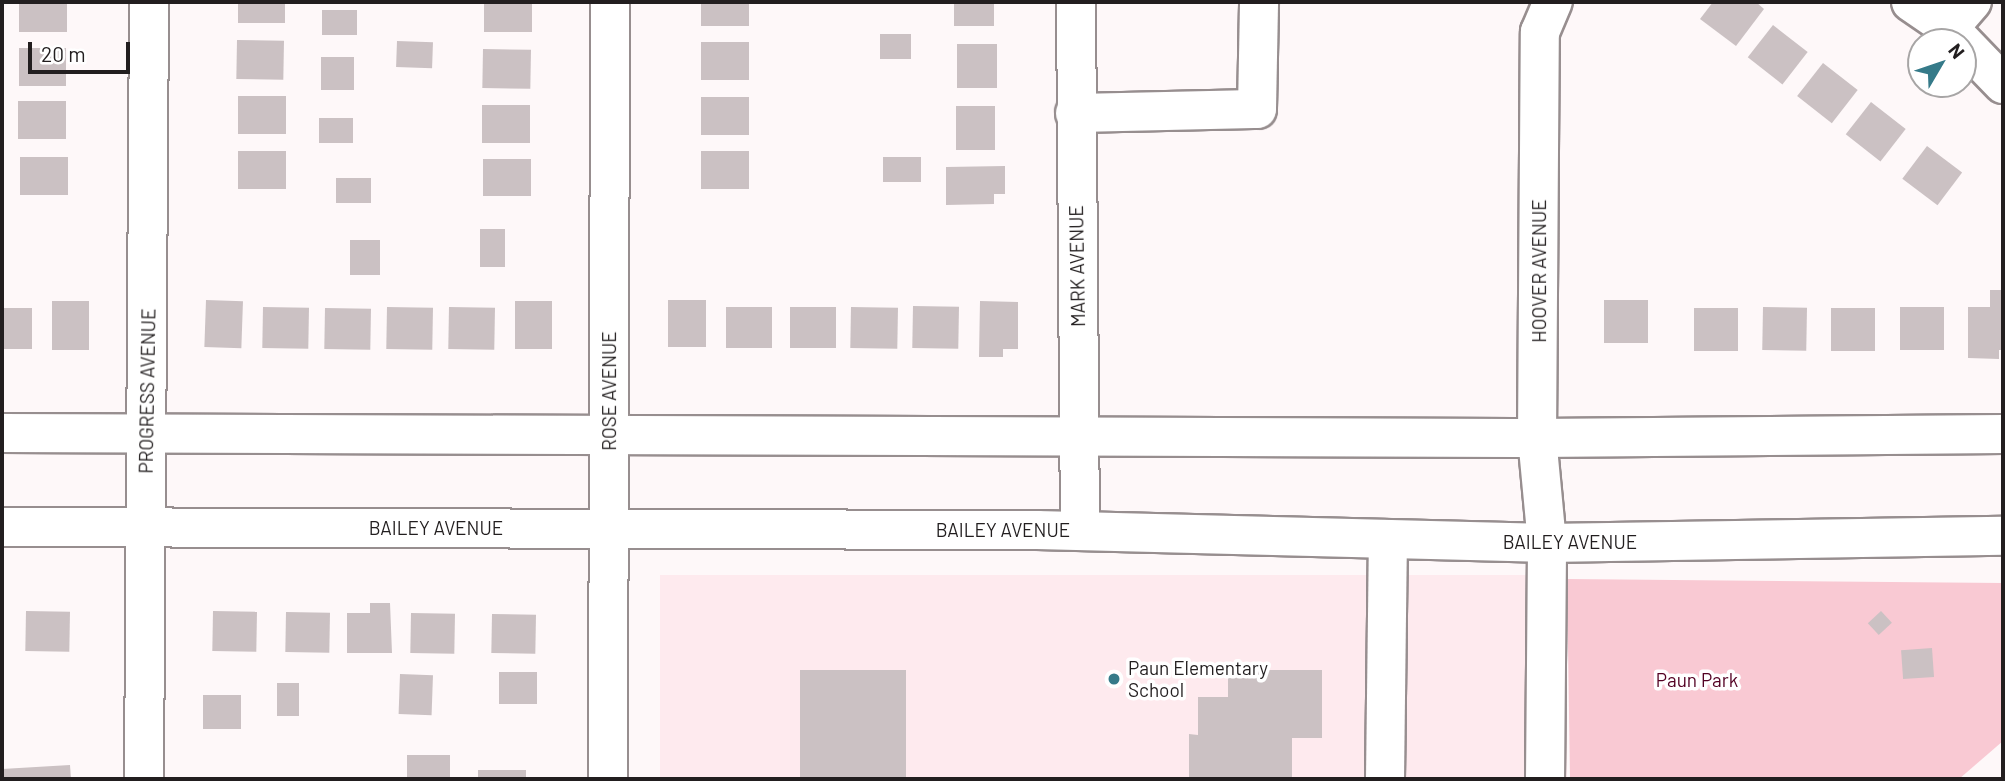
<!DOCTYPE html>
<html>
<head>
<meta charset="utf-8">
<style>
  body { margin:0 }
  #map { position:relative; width:2005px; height:781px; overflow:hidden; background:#fef8f9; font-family:Barlow,sans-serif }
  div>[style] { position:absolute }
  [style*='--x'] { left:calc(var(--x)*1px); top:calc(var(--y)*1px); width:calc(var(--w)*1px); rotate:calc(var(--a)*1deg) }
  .built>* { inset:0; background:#feeaee; transform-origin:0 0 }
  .green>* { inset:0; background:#f9c9d3 }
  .building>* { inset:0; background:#cbc1c3; transform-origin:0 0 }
  .roads { filter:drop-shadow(2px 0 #978e8f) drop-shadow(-2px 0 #978e8f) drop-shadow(0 2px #978e8f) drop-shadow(0 -2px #978e8f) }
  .minor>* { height:38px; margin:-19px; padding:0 19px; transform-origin:19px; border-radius:19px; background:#fff }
  .dots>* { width:19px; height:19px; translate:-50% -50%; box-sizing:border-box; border:4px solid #fff; border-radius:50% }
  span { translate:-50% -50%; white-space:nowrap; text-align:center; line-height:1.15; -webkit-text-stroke:7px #fff; paint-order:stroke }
  .street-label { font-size:19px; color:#221e1f }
  .poi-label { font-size:19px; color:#221e1f }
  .left { translate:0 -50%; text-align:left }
  .park-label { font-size:19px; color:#530123 }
  .frame { position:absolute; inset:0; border:4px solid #221e1f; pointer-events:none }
  .north { position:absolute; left:1907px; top:28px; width:70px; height:70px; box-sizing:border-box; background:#fff; border:2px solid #a7a5a5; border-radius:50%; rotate:51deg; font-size:19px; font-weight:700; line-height:28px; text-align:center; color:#221e1f }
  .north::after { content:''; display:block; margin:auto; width:24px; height:32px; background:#357a89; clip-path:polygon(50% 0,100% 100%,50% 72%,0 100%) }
  .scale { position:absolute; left:28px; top:42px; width:102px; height:32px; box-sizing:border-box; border:4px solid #221e1f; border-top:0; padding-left:9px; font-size:21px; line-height:24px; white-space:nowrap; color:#221e1f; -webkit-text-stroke:5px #fff; paint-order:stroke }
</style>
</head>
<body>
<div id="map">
  <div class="built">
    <i style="left:660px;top:575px;width:907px;height:204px"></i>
  </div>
  <div class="green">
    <i style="clip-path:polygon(1567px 579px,2003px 583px,2003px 741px,1959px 779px,1570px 779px)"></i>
  </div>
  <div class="building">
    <i style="left:19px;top:2px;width:48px;height:30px"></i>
    <i style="left:238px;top:2px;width:47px;height:21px"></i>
    <i style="left:484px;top:2px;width:48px;height:30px"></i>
    <i style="left:701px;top:2px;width:48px;height:24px"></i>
    <i style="left:954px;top:2px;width:40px;height:24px"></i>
    <i style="clip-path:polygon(1713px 2px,1756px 2px,1764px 9px,1736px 46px,1700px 19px)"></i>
    <i style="left:322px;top:10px;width:35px;height:25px"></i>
    <i style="left:1773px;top:25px;width:44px;height:41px;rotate:38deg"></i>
    <i style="left:880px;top:34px;width:31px;height:25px"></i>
    <i style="left:237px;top:40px;width:47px;height:39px;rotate:1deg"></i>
    <i style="left:397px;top:41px;width:36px;height:26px;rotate:2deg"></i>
    <i style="left:701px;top:42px;width:48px;height:38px"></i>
    <i style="left:957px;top:44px;width:40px;height:44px"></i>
    <i style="left:19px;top:48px;width:47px;height:38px"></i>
    <i style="left:483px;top:49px;width:48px;height:39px;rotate:1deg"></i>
    <i style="left:321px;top:57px;width:33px;height:33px"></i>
    <i style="left:1823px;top:63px;width:44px;height:42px;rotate:38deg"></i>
    <i style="left:238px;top:96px;width:48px;height:38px"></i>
    <i style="left:701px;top:97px;width:48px;height:38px"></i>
    <i style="left:18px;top:101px;width:48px;height:38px"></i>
    <i style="left:1871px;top:102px;width:44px;height:41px;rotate:38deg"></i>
    <i style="left:482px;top:105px;width:48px;height:38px"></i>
    <i style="left:956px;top:106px;width:39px;height:44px"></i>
    <i style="left:319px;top:118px;width:34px;height:25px"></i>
    <i style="left:1927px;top:146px;width:44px;height:41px;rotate:37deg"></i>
    <i style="left:238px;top:151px;width:48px;height:38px"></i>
    <i style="left:701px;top:151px;width:48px;height:38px"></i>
    <i style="left:20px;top:157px;width:48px;height:38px"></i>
    <i style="left:883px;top:157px;width:38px;height:25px"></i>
    <i style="left:483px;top:159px;width:48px;height:37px"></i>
    <i style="clip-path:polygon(1005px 166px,1005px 194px,994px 194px,994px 204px,946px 205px,946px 167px)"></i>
    <i style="left:336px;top:178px;width:35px;height:25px"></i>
    <i style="left:480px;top:229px;width:25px;height:38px"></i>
    <i style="left:380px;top:240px;width:35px;height:30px;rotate:90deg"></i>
    <i style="clip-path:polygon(1990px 290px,2003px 290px,2003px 350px,1999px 350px,1999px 359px,1968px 358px,1968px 307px,1990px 307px)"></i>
    <i style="left:206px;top:300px;width:37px;height:47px;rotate:2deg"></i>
    <i style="left:668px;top:300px;width:38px;height:47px"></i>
    <i style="left:1604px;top:300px;width:44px;height:43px"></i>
    <i style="left:52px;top:301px;width:37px;height:49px"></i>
    <i style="left:515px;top:301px;width:37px;height:48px"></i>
    <i style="clip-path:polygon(980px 301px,1018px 302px,1018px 349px,1003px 349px,1003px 357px,979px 357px)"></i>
    <i style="left:913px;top:306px;width:46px;height:42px;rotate:1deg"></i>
    <i style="left:263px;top:307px;width:46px;height:41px;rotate:1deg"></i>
    <i style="left:387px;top:307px;width:46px;height:42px;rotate:1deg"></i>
    <i style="left:449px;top:307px;width:46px;height:42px;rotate:1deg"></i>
    <i style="left:726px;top:307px;width:46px;height:41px"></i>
    <i style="left:790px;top:307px;width:46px;height:41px"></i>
    <i style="left:851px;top:307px;width:47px;height:41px;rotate:1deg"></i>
    <i style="left:1763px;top:307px;width:44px;height:43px;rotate:1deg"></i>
    <i style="left:1900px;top:307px;width:44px;height:43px"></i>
    <i style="left:2px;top:308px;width:30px;height:41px"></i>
    <i style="left:325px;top:308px;width:46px;height:41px;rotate:1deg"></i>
    <i style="left:1694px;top:308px;width:44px;height:43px"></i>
    <i style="left:1831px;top:308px;width:44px;height:43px"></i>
    <i style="clip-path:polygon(370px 603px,390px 603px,392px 653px,347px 653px,347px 613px,370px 613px)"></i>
    <i style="left:26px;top:611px;width:44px;height:40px;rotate:1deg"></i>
    <i style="left:213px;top:611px;width:44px;height:40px;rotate:1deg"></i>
    <i style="left:1881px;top:611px;width:16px;height:18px;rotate:47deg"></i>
    <i style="left:286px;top:612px;width:44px;height:40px;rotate:1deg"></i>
    <i style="left:411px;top:613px;width:44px;height:40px;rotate:1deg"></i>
    <i style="left:492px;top:614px;width:44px;height:39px;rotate:1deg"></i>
    <i style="left:1932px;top:648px;width:29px;height:31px;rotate:86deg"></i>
    <i style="left:800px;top:670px;width:106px;height:109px"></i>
    <i style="clip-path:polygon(1228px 670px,1322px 670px,1322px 738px,1292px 738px,1292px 779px,1189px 779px,1189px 734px,1198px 735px,1198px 697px,1228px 697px)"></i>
    <i style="left:499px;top:672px;width:38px;height:32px"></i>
    <i style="left:400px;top:674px;width:33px;height:40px;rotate:2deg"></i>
    <i style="left:277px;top:683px;width:22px;height:33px"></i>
    <i style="left:203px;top:695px;width:38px;height:34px"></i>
    <i style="left:407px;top:755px;width:43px;height:24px"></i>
    <i style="clip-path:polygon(70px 765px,71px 779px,2px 779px,2px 769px)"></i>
    <i style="left:478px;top:770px;width:48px;height:9px"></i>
  </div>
  <div class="roads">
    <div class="minor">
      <i style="--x:1076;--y:2;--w:528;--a:89.57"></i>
      <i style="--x:1911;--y:2;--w:46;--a:34.4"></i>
      <i style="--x:1949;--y:28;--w:78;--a:46"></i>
      <i style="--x:1949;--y:28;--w:35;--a:-49"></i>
      <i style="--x:1075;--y:113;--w:182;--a:-1.3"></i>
      <i style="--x:1257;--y:109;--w:107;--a:-88.9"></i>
      <i style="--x:2;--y:433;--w:1535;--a:0.19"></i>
      <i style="--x:1537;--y:438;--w:466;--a:-0.5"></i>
      <i style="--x:2;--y:527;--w:1035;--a:0.17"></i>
      <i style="--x:1037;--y:530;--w:510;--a:1.46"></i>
      <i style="--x:1547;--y:543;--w:456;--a:-0.9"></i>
      <i style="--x:144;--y:779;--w:777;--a:-89.63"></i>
      <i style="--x:608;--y:779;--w:777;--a:-89.85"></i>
      <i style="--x:1385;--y:779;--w:240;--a:-89.3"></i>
      <i style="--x:1545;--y:779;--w:236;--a:-89.5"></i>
      <i style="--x:1547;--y:543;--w:105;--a:-95.4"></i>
      <i style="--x:1537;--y:438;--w:406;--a:-89.6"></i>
      <i style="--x:1540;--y:32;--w:33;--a:-67"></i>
    </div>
  </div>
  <div class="dots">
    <i style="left:1114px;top:679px;background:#357a89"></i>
  </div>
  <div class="street-label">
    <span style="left:1077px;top:266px;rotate:-91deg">MARK AVENUE</span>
    <span style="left:1539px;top:271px;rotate:-90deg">HOOVER AVENUE</span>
    <span style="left:147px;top:391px;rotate:-89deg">PROGRESS AVENUE</span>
    <span style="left:609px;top:391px;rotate:-90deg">ROSE AVENUE</span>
    <span style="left:436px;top:528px">BAILEY AVENUE</span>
    <span style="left:1003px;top:530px">BAILEY AVENUE</span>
    <span style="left:1570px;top:542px">BAILEY AVENUE</span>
  </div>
  <div class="poi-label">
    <span class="left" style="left:1128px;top:679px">Paun Elementary<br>School</span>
  </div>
  <div class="park-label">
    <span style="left:1697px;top:680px">Paun Park</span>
  </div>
  <div class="frame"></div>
  <div class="north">N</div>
  <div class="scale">20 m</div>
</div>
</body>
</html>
